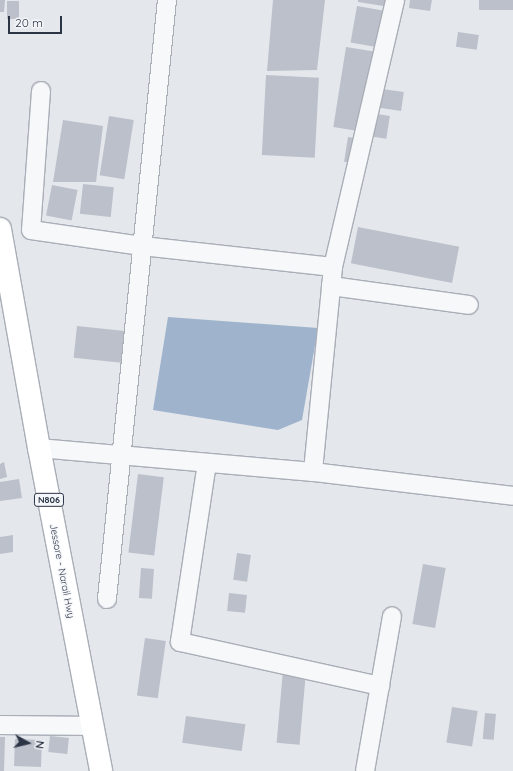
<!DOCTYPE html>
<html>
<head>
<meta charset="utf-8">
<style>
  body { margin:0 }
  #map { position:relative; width:513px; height:771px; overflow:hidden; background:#e4e7ec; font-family:Quicksand,sans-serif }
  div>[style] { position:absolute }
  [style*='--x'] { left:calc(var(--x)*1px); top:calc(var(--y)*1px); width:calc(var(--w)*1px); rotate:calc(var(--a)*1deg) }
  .water>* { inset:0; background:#9fb4cc }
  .building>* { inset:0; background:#bbc0ca; transform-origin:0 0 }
  .roads { filter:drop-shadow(1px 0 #a9aeb7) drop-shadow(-1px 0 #a9aeb7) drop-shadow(0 1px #a9aeb7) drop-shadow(0 -1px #a9aeb7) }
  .street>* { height:18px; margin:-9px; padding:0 9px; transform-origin:9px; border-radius:9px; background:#f7f8fa }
  .highway>* { height:22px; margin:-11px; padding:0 11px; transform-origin:11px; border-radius:11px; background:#fff }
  span { translate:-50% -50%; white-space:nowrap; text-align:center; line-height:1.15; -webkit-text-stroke:3px #f4f6f9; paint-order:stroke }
  .shield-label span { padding:1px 3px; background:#f4f6f9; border:1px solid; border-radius:3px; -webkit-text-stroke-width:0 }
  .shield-label { font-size:9px; color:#2b3445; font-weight:700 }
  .street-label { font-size:10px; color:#2b3445 }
  .north { position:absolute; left:8px; top:723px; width:40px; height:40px; -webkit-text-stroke:3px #f4f6f9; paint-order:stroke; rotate:98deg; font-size:11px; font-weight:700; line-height:16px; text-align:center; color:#2b3445 }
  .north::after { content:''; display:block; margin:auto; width:14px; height:18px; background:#2b3445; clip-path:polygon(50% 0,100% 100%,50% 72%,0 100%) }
  .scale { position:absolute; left:8px; top:16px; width:54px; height:18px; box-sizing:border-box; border:2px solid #2b3445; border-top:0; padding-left:5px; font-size:12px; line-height:14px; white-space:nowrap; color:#2b3445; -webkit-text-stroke:3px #f4f6f9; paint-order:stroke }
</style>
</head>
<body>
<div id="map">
  <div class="water">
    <i style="clip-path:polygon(168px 317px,318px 328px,302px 420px,278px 430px,153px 410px)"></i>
  </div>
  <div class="building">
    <i style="clip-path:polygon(0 0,5px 0,4px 12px,0 12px)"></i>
    <i style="clip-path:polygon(273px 0,325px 0,317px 70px,267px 71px)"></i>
    <i style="clip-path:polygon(358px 0,391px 0,390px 7px,358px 2px)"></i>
    <i style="clip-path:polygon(410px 0,432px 0,430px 11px,409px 8px)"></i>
    <i style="left:479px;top:0;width:34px;height:10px"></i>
    <i style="left:7px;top:1px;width:12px;height:18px"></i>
    <i style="left:357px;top:6px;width:29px;height:37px;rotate:10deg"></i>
    <i style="left:458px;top:32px;width:21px;height:15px;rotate:8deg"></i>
    <i style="left:346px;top:47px;width:33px;height:81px;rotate:9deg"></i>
    <i style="left:266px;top:75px;width:53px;height:80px;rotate:3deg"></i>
    <i style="left:382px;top:89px;width:22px;height:19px;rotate:8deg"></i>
    <i style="left:377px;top:114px;width:13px;height:23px;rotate:9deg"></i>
    <i style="left:109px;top:116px;width:25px;height:60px;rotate:9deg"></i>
    <i style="clip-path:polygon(63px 120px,103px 126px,96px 182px,53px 182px)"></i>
    <i style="left:348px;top:137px;width:18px;height:25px;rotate:9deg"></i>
    <i style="left:83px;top:184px;width:31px;height:30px;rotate:6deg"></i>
    <i style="left:52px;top:185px;width:26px;height:31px;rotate:11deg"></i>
    <i style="left:358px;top:227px;width:103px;height:37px;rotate:11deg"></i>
    <i style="left:77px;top:326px;width:48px;height:32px;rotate:6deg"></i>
    <i style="clip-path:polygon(4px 462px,7px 477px,0 479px,0 464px)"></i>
    <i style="left:138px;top:474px;width:26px;height:79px;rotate:7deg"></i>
    <i style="clip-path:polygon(19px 479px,22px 498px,0 501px,0 482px)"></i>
    <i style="clip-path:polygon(13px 535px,13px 552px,0 554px,0 537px)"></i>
    <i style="left:237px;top:553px;width:14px;height:27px;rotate:8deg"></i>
    <i style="left:423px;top:564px;width:23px;height:61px;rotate:10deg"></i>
    <i style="left:141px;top:568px;width:13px;height:30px;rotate:4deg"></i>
    <i style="left:229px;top:593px;width:18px;height:18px;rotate:6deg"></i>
    <i style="left:145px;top:638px;width:21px;height:58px;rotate:8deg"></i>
    <i style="left:283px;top:670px;width:23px;height:73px;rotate:5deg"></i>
    <i style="left:452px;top:707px;width:26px;height:36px;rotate:9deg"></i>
    <i style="left:485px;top:713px;width:11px;height:26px;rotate:5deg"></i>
    <i style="left:186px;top:716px;width:60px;height:27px;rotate:8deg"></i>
    <i style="left:50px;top:736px;width:19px;height:16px;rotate:6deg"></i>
    <i style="clip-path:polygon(0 737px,5px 737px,4px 771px,0 771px)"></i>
    <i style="left:15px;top:739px;width:27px;height:27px;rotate:2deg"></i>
  </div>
  <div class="roads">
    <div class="street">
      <i style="--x:41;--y:91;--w:139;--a:94.1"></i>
      <i style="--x:31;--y:230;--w:112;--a:8.2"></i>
      <i style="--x:142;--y:246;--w:192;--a:6.3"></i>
      <i style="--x:333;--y:267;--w:206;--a:95.6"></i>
      <i style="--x:333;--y:267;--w:274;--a:-76.9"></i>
      <i style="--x:331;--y:286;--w:139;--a:7.8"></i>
      <i style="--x:39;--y:448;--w:275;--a:5"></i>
      <i style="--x:313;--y:472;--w:201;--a:6.8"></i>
      <i style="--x:207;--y:463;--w:181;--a:98.6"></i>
      <i style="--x:180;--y:642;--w:205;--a:12.4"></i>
      <i style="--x:107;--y:599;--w:602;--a:-84.28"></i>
      <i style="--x:0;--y:725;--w:91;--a:0.6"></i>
      <i style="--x:365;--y:771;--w:157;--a:-80.1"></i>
    </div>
    <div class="highway">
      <i style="--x:0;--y:229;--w:222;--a:79.9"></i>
      <i style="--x:39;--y:448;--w:329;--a:79.1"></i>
    </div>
  </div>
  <div class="shield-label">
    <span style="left:49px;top:500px">N806</span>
  </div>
  <div class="street-label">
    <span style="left:62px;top:571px;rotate:79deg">Jessore - Narail Hwy</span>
  </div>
  <div class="north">N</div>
  <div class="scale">20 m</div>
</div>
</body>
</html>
